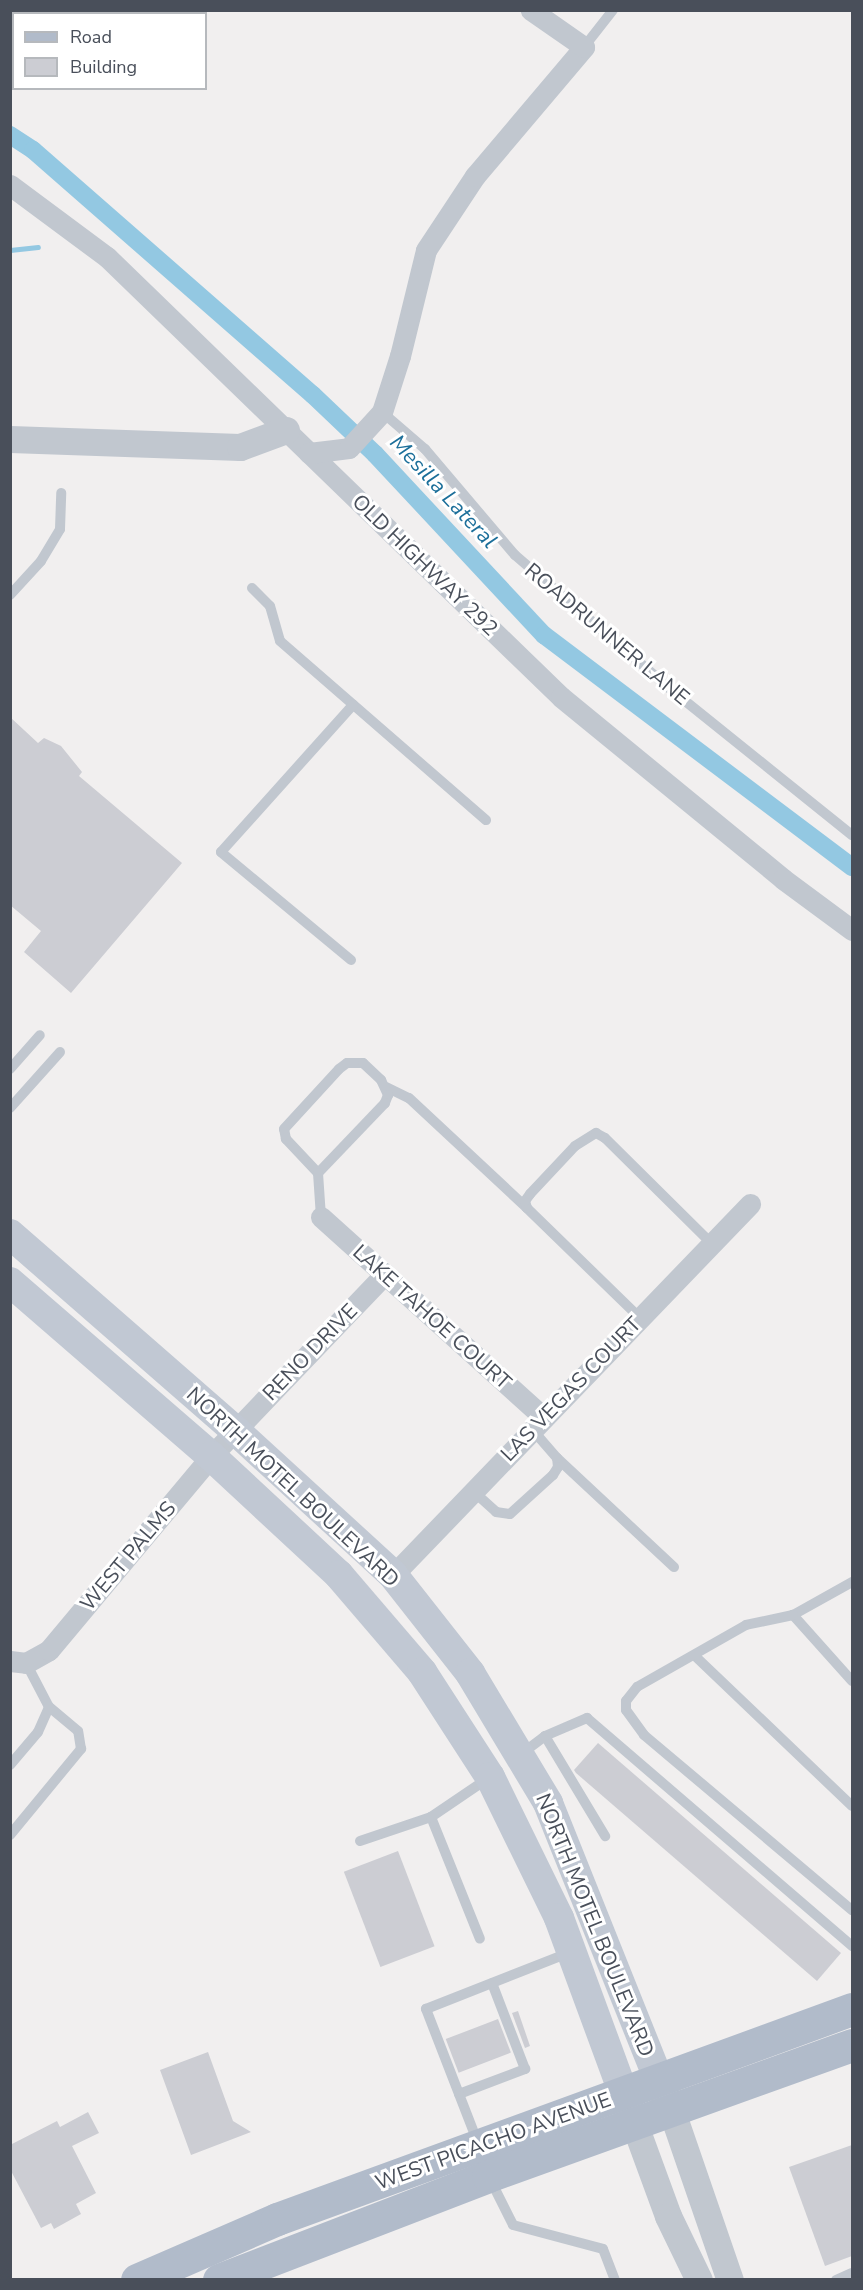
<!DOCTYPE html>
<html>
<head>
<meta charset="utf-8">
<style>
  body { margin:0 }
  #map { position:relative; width:863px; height:2290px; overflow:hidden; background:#f1efef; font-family:"Nunito Sans",sans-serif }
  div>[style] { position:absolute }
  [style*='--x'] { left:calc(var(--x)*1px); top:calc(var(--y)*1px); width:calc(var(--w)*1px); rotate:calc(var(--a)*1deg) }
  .stream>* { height:5px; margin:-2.5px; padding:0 2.5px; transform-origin:2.5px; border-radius:2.5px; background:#93c8e2 }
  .canal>* { height:18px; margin:-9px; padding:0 9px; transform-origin:9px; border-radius:9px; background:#93c8e2 }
  .building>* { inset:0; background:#cccdd3; transform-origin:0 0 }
  .service>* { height:10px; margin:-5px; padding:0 5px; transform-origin:5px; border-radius:5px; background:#c1c7cf }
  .minor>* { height:21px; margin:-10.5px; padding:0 10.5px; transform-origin:10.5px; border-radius:10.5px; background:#c1c7cf }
  .tertiary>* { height:27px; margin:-13.5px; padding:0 13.5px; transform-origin:13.5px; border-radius:13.5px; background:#c1c7cf }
  .secondary>* { height:30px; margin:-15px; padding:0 15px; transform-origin:15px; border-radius:15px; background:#c1c8d3 }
  .primary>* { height:33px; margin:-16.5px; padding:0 16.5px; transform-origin:16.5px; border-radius:16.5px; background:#b1bbca }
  span { translate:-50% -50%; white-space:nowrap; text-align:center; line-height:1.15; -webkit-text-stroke:6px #fff; paint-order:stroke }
  .street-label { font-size:21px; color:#494f5a }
  .water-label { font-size:22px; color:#1c6f9a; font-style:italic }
  .frame { position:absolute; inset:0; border:12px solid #494f5a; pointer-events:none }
  .legend { position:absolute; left:12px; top:12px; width:195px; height:78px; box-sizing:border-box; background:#fff; border:2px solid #b6b9bd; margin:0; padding:8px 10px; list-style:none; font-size:18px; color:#494f5a }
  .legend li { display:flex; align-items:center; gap:12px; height:30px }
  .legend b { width:30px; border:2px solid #b6b9bd }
</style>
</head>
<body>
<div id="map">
  <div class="stream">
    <i style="--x:10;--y:250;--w:28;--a:-6"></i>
  </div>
  <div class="canal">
    <i style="--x:10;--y:135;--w:27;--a:33"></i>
    <i style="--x:33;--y:150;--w:372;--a:41.2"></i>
    <i style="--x:313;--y:395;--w:86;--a:43.6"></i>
    <i style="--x:375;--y:454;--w:248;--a:47"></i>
    <i style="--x:544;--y:635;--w:386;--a:37"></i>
  </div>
  <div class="building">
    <i style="clip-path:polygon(10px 717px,38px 743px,44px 738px,61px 746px,82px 772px,79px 776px,182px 863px,71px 993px,24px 952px,41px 931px,10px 905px)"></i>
    <i style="clip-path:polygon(598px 1743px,841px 1953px,817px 1981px,576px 1773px,574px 1770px)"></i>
    <i style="left:398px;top:1851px;width:102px;height:58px;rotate:69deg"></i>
    <i style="clip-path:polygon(518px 2011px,530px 2046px,525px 2048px,512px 2013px)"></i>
    <i style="left:498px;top:2019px;width:36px;height:56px;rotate:69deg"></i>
    <i style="clip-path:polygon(208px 2052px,233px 2121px,251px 2132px,191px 2155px,160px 2070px)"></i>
    <i style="clip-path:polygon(88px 2112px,99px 2133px,72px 2146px,96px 2193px,76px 2204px,81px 2214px,54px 2229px,51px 2223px,41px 2228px,10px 2169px,10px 2145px,57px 2121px,60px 2127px)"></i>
    <i style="clip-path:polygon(852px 2145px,852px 2256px,825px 2266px,789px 2167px)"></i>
  </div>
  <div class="service">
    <i style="--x:584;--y:47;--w:47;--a:-51.9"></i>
    <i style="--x:382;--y:412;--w:57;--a:40.7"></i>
    <i style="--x:425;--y:449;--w:139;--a:49.7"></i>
    <i style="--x:515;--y:555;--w:203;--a:40.8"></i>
    <i style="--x:669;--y:688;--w:235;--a:38.8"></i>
    <i style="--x:252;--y:588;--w:25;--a:45"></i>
    <i style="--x:270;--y:606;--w:36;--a:74"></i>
    <i style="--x:280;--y:641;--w:273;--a:41"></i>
    <i style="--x:10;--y:595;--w:46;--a:-47.6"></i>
    <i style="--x:41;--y:561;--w:37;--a:-59"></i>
    <i style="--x:60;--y:529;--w:36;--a:-88"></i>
    <i style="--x:351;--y:960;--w:169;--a:-140.3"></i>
    <i style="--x:221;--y:852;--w:198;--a:-48.1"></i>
    <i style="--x:10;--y:1069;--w:45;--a:-48.6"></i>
    <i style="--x:386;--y:1087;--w:25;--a:26"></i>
    <i style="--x:409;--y:1098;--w:161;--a:43"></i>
    <i style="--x:10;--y:1108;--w:75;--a:-48.2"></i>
    <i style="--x:318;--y:1173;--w:47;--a:-133.3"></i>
    <i style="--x:286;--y:1139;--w:10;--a:-101"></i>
    <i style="--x:284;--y:1129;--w:81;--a:-47.5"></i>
    <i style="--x:339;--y:1069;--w:10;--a:-37"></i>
    <i style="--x:347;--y:1063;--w:16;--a:0"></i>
    <i style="--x:363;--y:1063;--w:25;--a:43"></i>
    <i style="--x:381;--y:1080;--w:17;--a:65"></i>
    <i style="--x:388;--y:1095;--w:9;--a:111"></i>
    <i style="--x:385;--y:1103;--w:97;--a:133.7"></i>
    <i style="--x:318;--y:1173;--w:44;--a:86.1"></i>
    <i style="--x:640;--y:1318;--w:158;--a:-135.8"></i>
    <i style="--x:527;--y:1208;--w:7;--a:-106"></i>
    <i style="--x:525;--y:1201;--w:9;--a:-54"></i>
    <i style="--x:530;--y:1194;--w:66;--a:-46.8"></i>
    <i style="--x:575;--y:1146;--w:25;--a:-32"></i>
    <i style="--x:596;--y:1133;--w:10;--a:29"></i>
    <i style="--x:605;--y:1138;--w:151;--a:44.7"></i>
    <i style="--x:557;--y:1458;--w:160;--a:43"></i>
    <i style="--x:473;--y:1491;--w:31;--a:42"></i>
    <i style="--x:496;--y:1512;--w:14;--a:8"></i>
    <i style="--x:510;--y:1514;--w:58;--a:-42.2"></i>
    <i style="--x:553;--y:1475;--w:9;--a:-58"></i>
    <i style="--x:558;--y:1467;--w:9;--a:-96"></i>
    <i style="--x:557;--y:1458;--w:38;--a:-131"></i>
    <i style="--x:793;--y:1615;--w:68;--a:-29.2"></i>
    <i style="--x:695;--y:1656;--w:217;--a:43.7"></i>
    <i style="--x:852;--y:1681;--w:89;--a:-131.8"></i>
    <i style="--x:793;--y:1615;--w:48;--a:168"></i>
    <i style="--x:746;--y:1625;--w:125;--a:150.4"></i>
    <i style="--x:637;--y:1687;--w:18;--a:128"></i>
    <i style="--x:626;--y:1701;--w:9;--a:90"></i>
    <i style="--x:626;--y:1710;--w:31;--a:54"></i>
    <i style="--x:644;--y:1735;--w:272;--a:40.1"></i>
    <i style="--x:545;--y:1736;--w:117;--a:59"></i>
    <i style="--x:520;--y:1755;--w:31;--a:-37"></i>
    <i style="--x:545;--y:1736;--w:46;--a:-23.2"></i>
    <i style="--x:587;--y:1718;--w:350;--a:40.7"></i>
    <i style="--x:10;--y:1765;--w:43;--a:-49.7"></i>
    <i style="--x:38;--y:1732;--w:27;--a:-66"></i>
    <i style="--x:49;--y:1707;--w:50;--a:-117.6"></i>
    <i style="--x:431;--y:1817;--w:131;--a:68.1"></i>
    <i style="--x:10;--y:1835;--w:112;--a:-50.5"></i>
    <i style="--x:81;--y:1749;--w:18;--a:-99"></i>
    <i style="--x:78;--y:1731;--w:38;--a:-140"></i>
    <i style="--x:360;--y:1841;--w:75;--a:-18.7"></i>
    <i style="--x:431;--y:1817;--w:68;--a:-34.2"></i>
    <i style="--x:459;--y:2094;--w:71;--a:-20.7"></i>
    <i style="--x:525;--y:2069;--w:92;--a:-111"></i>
    <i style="--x:478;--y:2143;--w:144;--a:-111.2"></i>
    <i style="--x:426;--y:2009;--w:156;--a:-21.5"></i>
    <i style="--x:490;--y:2179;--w:51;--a:63.4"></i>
    <i style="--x:513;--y:2225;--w:93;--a:14.9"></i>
    <i style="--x:603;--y:2249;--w:33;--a:69"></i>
    <i style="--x:836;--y:2280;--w:17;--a:-24"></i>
  </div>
  <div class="minor">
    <i style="--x:10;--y:185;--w:121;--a:36.6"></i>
    <i style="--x:107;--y:257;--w:632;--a:44.1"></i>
    <i style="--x:561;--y:697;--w:287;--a:39.3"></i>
    <i style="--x:783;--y:879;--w:86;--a:36.5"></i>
    <i style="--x:309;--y:453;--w:40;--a:-7.1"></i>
    <i style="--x:349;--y:448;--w:49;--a:-47.5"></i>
    <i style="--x:382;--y:412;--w:59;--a:-72.2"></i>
    <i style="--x:400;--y:356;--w:109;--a:-76.2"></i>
    <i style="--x:426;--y:250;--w:89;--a:-56.5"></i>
    <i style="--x:475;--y:176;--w:169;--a:-49.8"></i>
    <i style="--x:584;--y:47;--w:65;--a:-145.1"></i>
    <i style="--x:321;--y:1217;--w:300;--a:42"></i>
    <i style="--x:393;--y:1575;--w:515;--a:-46.1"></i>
    <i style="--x:10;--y:1661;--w:16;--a:7"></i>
    <i style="--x:26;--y:1663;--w:26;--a:-29"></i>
    <i style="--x:49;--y:1650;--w:253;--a:-50.1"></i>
    <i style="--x:211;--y:1456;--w:252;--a:-46.3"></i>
  </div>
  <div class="tertiary">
    <i style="--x:10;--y:439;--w:230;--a:2"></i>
    <i style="--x:240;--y:447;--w:49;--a:-20.3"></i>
    <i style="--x:671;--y:2109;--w:181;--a:71"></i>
    <i style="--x:634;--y:2123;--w:99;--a:69.9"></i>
    <i style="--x:668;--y:2216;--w:71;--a:64.2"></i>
  </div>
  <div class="secondary">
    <i style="--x:10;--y:1234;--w:300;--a:41.1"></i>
    <i style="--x:236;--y:1431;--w:213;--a:42.5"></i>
    <i style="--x:393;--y:1575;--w:125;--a:51.8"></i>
    <i style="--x:470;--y:1673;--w:152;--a:59"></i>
    <i style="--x:548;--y:1803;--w:321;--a:68.2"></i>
    <i style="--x:10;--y:1282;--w:266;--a:40.9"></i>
    <i style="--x:211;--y:1456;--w:175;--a:42.9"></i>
    <i style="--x:339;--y:1575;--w:128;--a:49.4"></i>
    <i style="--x:422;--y:1672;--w:125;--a:57.1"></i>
    <i style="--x:490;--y:1777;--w:157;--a:63.9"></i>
    <i style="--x:559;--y:1918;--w:209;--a:69.8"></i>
  </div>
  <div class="primary">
    <i style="--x:137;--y:2280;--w:153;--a:-23.5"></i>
    <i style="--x:277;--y:2219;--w:612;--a:-20.06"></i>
    <i style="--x:219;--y:2280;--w:288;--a:-21.1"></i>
    <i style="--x:488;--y:2176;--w:387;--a:-19.8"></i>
  </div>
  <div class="street-label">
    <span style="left:425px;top:565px;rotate:44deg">OLD HIGHWAY 292</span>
    <span style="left:607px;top:634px;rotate:40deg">ROADRUNNER LANE</span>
    <span style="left:432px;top:1317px;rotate:42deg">LAKE TAHOE COURT</span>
    <span style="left:310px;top:1352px;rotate:-46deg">RENO DRIVE</span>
    <span style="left:571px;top:1389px;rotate:-46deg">LAS VEGAS COURT</span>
    <span style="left:293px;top:1487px;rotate:43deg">NORTH MOTEL BOULEVARD</span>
    <span style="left:128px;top:1556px;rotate:-50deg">WEST PALMS</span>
    <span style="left:595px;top:1925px;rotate:68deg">NORTH MOTEL BOULEVARD</span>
    <span style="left:493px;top:2141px;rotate:-20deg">WEST PICACHO AVENUE</span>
  </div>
  <div class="water-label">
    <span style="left:443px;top:492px;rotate:47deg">Mesilla Lateral</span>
  </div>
  <div class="frame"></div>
  <ul class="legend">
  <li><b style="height:8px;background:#b1bbca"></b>Road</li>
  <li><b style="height:16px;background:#cccdd3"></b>Building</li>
  </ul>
</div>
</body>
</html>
